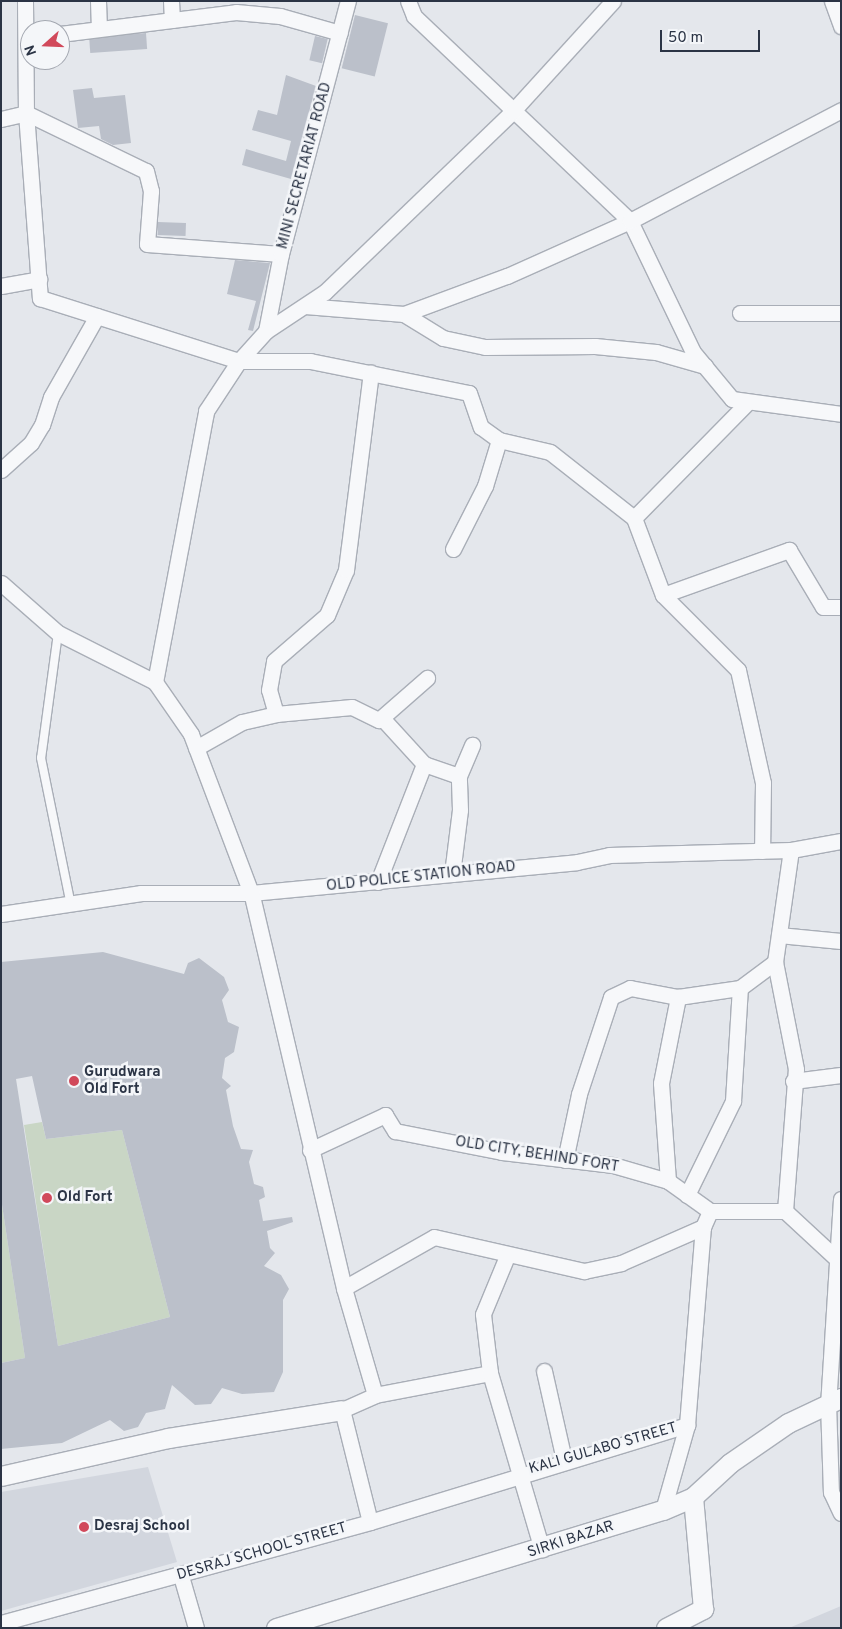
<!DOCTYPE html>
<html>
<head>
<meta charset="utf-8">
<style>
  body { margin:0 }
  #map { position:relative; width:842px; height:1629px; overflow:hidden; background:#e4e7ec; font-family:Overpass,sans-serif }
  div>[style] { position:absolute }
  [style*='--x'] { left:calc(var(--x)*1px); top:calc(var(--y)*1px); width:calc(var(--w)*1px); rotate:calc(var(--a)*1deg) }
  .built>* { inset:0; background:#d2d6de }
  .green>* { inset:0; background:#c9d6c5 }
  .building>* { inset:0; background:#bbc0ca; transform-origin:0 0 }
  .roads { filter:drop-shadow(1px 0 #a9aeb7) drop-shadow(-1px 0 #a9aeb7) drop-shadow(0 1px #a9aeb7) drop-shadow(0 -1px #a9aeb7) }
  .service>* { height:8px; margin:-4px; padding:0 4px; transform-origin:4px; border-radius:4px; background:#f7f8fa }
  .minor>* { height:15px; margin:-7.5px; padding:0 7.5px; transform-origin:7.5px; border-radius:7.5px; background:#f7f8fa }
  .tertiary>* { height:19px; margin:-9.5px; padding:0 9.5px; transform-origin:9.5px; border-radius:9.5px; background:#f7f8fa }
  .dots>* { width:14px; height:14px; translate:-50% -50%; box-sizing:border-box; border:2px solid #f4f6f9; border-radius:50% }
  span { translate:-50% -50%; white-space:nowrap; text-align:center; line-height:1.15; -webkit-text-stroke:5px #f4f6f9; paint-order:stroke }
  .street-label { font-size:15px; color:#2b3445 }
  .poi-label { font-size:15px; color:#2b3445; font-weight:700 }
  .left { translate:0 -50%; text-align:left }
  .frame { position:absolute; inset:0; border:2px solid #2b3445; pointer-events:none }
  .north { position:absolute; left:20px; top:20px; width:50px; height:50px; box-sizing:border-box; background:#f4f6f9; border:1px solid #a4a8b1; border-radius:50%; rotate:250deg; font-size:14px; font-weight:700; line-height:20px; text-align:center; color:#2b3445 }
  .north::after { content:''; display:block; margin:auto; width:18px; height:22px; background:#d1495b; clip-path:polygon(50% 0,100% 100%,50% 72%,0 100%) }
  .scale { position:absolute; left:660px; top:30px; width:100px; height:22px; box-sizing:border-box; border:2px solid #2b3445; border-top:0; padding-left:6px; font-size:15px; line-height:18px; white-space:nowrap; color:#2b3445; -webkit-text-stroke:4px #f4f6f9; paint-order:stroke }
</style>
</head>
<body>
<div id="map">
  <div class="built">
    <i style="clip-path:polygon(148px 1467px,177px 1562px,1px 1611px,1px 1492px)"></i>
    <i style="clip-path:polygon(841px 1606px,841px 1628px,789px 1628px)"></i>
  </div>
  <div class="green">
    <i style="clip-path:polygon(42px 1122px,46px 1139px,122px 1130px,170px 1317px,58px 1346px,24px 1125px)"></i>
    <i style="clip-path:polygon(1px 1198px,25px 1358px,1px 1363px)"></i>
  </div>
  <div class="building">
    <i style="left:355px;top:15px;width:34px;height:55px;rotate:14deg"></i>
    <i style="left:146px;top:33px;width:16px;height:57px;rotate:86deg"></i>
    <i style="left:315px;top:36px;width:13px;height:25px;rotate:13deg"></i>
    <i style="clip-path:polygon(286px 75px,316px 86px,291px 179px,242px 165px,246px 149px,286px 161px,291px 141px,252px 130px,258px 110px,277px 115px)"></i>
    <i style="clip-path:polygon(92px 88px,94px 98px,125px 95px,131px 143px,113px 145px,101px 139px,99px 126px,78px 128px,73px 90px)"></i>
    <i style="left:158px;top:222px;width:28px;height:13px;rotate:2deg"></i>
    <i style="clip-path:polygon(235px 260px,270px 263px,253px 331px,248px 330px,256px 301px,227px 294px)"></i>
    <i style="clip-path:polygon(evenodd,103px 952px,184px 974px,188px 963px,199px 958px,224px 977px,229px 990px,222px 1000px,228px 1022px,239px 1027px,234px 1052px,225px 1058px,222px 1078px,231px 1086px,226px 1090px,233px 1126px,241px 1149px,253px 1150px,249px 1162px,254px 1184px,263px 1187px,265px 1197px,259px 1200px,263px 1221px,292px 1217px,293px 1222px,267px 1231px,270px 1248px,275px 1253px,264px 1266px,281px 1275px,289px 1289px,283px 1300px,283px 1372px,274px 1392px,242px 1394px,222px 1388px,211px 1404px,195px 1405px,172px 1385px,165px 1409px,146px 1413px,138px 1427px,124px 1431px,110px 1420px,62px 1443px,1px 1449px,1px 1363px,25px 1358px,1px 1198px,1px 962px,103px 952px,32px 1076px,46px 1139px,122px 1130px,170px 1317px,58px 1346px,16px 1079px,32px 1076px)"></i>
  </div>
  <div class="roads">
    <div class="service">
      <i style="--x:58;--y:633;--w:126;--a:97.7"></i>
      <i style="--x:41;--y:758;--w:146;--a:78.5"></i>
    </div>
    <div class="minor">
      <i style="--x:25;--y:1;--w:112;--a:89.5"></i>
      <i style="--x:26;--y:113;--w:186;--a:85.7"></i>
      <i style="--x:40;--y:298;--w:209;--a:17.6"></i>
      <i style="--x:239;--y:361;--w:71;--a:0"></i>
      <i style="--x:310;--y:361;--w:162;--a:11.4"></i>
      <i style="--x:469;--y:393;--w:36;--a:71"></i>
      <i style="--x:481;--y:427;--w:22;--a:36"></i>
      <i style="--x:499;--y:440;--w:52;--a:13.2"></i>
      <i style="--x:550;--y:452;--w:107;--a:38.2"></i>
      <i style="--x:634;--y:518;--w:82;--a:69.4"></i>
      <i style="--x:663;--y:595;--w:106;--a:45"></i>
      <i style="--x:738;--y:670;--w:116;--a:77.5"></i>
      <i style="--x:763;--y:783;--w:68;--a:90.8"></i>
      <i style="--x:98;--y:1;--w:26;--a:88"></i>
      <i style="--x:171;--y:1;--w:19;--a:87"></i>
      <i style="--x:408;--y:1;--w:16;--a:68"></i>
      <i style="--x:414;--y:16;--w:298;--a:43.5"></i>
      <i style="--x:630;--y:221;--w:145;--a:64.3"></i>
      <i style="--x:693;--y:352;--w:61;--a:50.3"></i>
      <i style="--x:732;--y:399;--w:110;--a:7.8"></i>
      <i style="--x:832;--y:1;--w:27;--a:70"></i>
      <i style="--x:60;--y:34;--w:177;--a:-7.1"></i>
      <i style="--x:236;--y:12;--w:44;--a:5.2"></i>
      <i style="--x:280;--y:16;--w:62;--a:15.8"></i>
      <i style="--x:1;--y:119;--w:26;--a:-13"></i>
      <i style="--x:26;--y:113;--w:133;--a:25.8"></i>
      <i style="--x:146;--y:171;--w:21;--a:76"></i>
      <i style="--x:151;--y:191;--w:53;--a:94.3"></i>
      <i style="--x:147;--y:244;--w:134;--a:4.3"></i>
      <i style="--x:1;--y:286;--w:39;--a:-10"></i>
      <i style="--x:305;--y:306;--w:99;--a:4.6"></i>
      <i style="--x:404;--y:314;--w:110;--a:-20.3"></i>
      <i style="--x:507;--y:276;--w:135;--a:-24.1"></i>
      <i style="--x:630;--y:221;--w:238;--a:-27.7"></i>
      <i style="--x:740;--y:313;--w:101;--a:0"></i>
      <i style="--x:404;--y:314;--w:46;--a:31.6"></i>
      <i style="--x:443;--y:338;--w:43;--a:12.1"></i>
      <i style="--x:485;--y:347;--w:110;--a:-0.5"></i>
      <i style="--x:595;--y:346;--w:61;--a:5.6"></i>
      <i style="--x:656;--y:352;--w:51;--a:15.9"></i>
      <i style="--x:266;--y:331;--w:78;--a:-79"></i>
      <i style="--x:281;--y:254;--w:262;--a:-75.2"></i>
      <i style="--x:1;--y:470;--w:40;--a:-42"></i>
      <i style="--x:31;--y:443;--w:21;--a:-59"></i>
      <i style="--x:42;--y:425;--w:29;--a:-72"></i>
      <i style="--x:51;--y:397;--w:93;--a:-60.4"></i>
      <i style="--x:634;--y:518;--w:163;--a:-45.5"></i>
      <i style="--x:453;--y:549;--w:71;--a:-63.1"></i>
      <i style="--x:485;--y:486;--w:48;--a:-73.1"></i>
      <i style="--x:1;--y:583;--w:76;--a:41.3"></i>
      <i style="--x:58;--y:633;--w:109;--a:26.8"></i>
      <i style="--x:663;--y:595;--w:134;--a:-19.7"></i>
      <i style="--x:789;--y:550;--w:66;--a:59.2"></i>
      <i style="--x:823;--y:607;--w:18;--a:0"></i>
      <i style="--x:276;--y:714;--w:25;--a:-106"></i>
      <i style="--x:269;--y:690;--w:29;--a:-80"></i>
      <i style="--x:274;--y:661;--w:70;--a:-41"></i>
      <i style="--x:327;--y:615;--w:49;--a:-67.1"></i>
      <i style="--x:346;--y:570;--w:199;--a:-82.8"></i>
      <i style="--x:382;--y:718;--w:62;--a:47.6"></i>
      <i style="--x:196;--y:748;--w:53;--a:-29.5"></i>
      <i style="--x:242;--y:722;--w:35;--a:-13"></i>
      <i style="--x:276;--y:714;--w:76;--a:-5.3"></i>
      <i style="--x:352;--y:707;--w:30;--a:26"></i>
      <i style="--x:379;--y:720;--w:64;--a:-41.2"></i>
      <i style="--x:452;--y:874;--w:64;--a:-82.9"></i>
      <i style="--x:460;--y:810;--w:34;--a:-92"></i>
      <i style="--x:459;--y:776;--w:34;--a:-67"></i>
      <i style="--x:378;--y:882;--w:127;--a:-68.7"></i>
      <i style="--x:424;--y:764;--w:37;--a:19"></i>
      <i style="--x:1;--y:914;--w:142;--a:-8.5"></i>
      <i style="--x:141;--y:893;--w:110;--a:0"></i>
      <i style="--x:251;--y:893;--w:327;--a:-5.4"></i>
      <i style="--x:577;--y:862;--w:33;--a:-12"></i>
      <i style="--x:609;--y:855;--w:182;--a:-1.6"></i>
      <i style="--x:791;--y:850;--w:51;--a:-10.2"></i>
      <i style="--x:779;--y:935;--w:62;--a:5.5"></i>
      <i style="--x:793;--y:1081;--w:48;--a:-7.1"></i>
      <i style="--x:310;--y:1150;--w:83;--a:-25"></i>
      <i style="--x:385;--y:1115;--w:19;--a:58"></i>
      <i style="--x:395;--y:1131;--w:109;--a:11.1"></i>
      <i style="--x:502;--y:1152;--w:112;--a:6.7"></i>
      <i style="--x:613;--y:1165;--w:57;--a:16.2"></i>
      <i style="--x:668;--y:1181;--w:52;--a:35.5"></i>
      <i style="--x:565;--y:1160;--w:67;--a:-78"></i>
      <i style="--x:579;--y:1094;--w:102;--a:-71.7"></i>
      <i style="--x:611;--y:997;--w:21;--a:-25"></i>
      <i style="--x:630;--y:988;--w:49;--a:10.6"></i>
      <i style="--x:678;--y:997;--w:63;--a:-8.3"></i>
      <i style="--x:740;--y:988;--w:44;--a:-36.6"></i>
      <i style="--x:668;--y:1181;--w:98;--a:-94.1"></i>
      <i style="--x:661;--y:1083;--w:88;--a:-78.8"></i>
      <i style="--x:687;--y:1195;--w:105;--a:-63.9"></i>
      <i style="--x:733;--y:1101;--w:113;--a:-86.5"></i>
      <i style="--x:841;--y:1199;--w:204;--a:93.6"></i>
      <i style="--x:828;--y:1403;--w:89;--a:88.1"></i>
      <i style="--x:831;--y:1492;--w:23;--a:65"></i>
      <i style="--x:785;--y:1211;--w:74;--a:42.8"></i>
      <i style="--x:344;--y:1288;--w:103;--a:-29.5"></i>
      <i style="--x:434;--y:1237;--w:154;--a:12.8"></i>
      <i style="--x:584;--y:1271;--w:38;--a:-12"></i>
      <i style="--x:621;--y:1263;--w:90;--a:-23.7"></i>
      <i style="--x:544;--y:1371;--w:91;--a:77.3"></i>
      <i style="--x:490;--y:1373;--w:59;--a:-96.8"></i>
      <i style="--x:483;--y:1314;--w:63;--a:-67.5"></i>
      <i style="--x:375;--y:1395;--w:111;--a:-106.2"></i>
      <i style="--x:344;--y:1288;--w:406;--a:-103.2"></i>
      <i style="--x:251;--y:893;--w:170;--a:-110.7"></i>
      <i style="--x:191;--y:734;--w:63;--a:-124.7"></i>
      <i style="--x:155;--y:682;--w:276;--a:-79.3"></i>
      <i style="--x:206;--y:411;--w:60;--a:-56.6"></i>
      <i style="--x:239;--y:361;--w:40;--a:-48"></i>
      <i style="--x:266;--y:331;--w:71;--a:-33.5"></i>
      <i style="--x:325;--y:292;--w:260;--a:-43.9"></i>
      <i style="--x:512;--y:112;--w:150;--a:-47.7"></i>
      <i style="--x:663;--y:1510;--w:88;--a:-74.2"></i>
      <i style="--x:687;--y:1425;--w:199;--a:-85.4"></i>
      <i style="--x:703;--y:1227;--w:17;--a:-66"></i>
      <i style="--x:710;--y:1211;--w:75;--a:0"></i>
      <i style="--x:785;--y:1211;--w:142;--a:-85.6"></i>
      <i style="--x:796;--y:1069;--w:109;--a:-101.1"></i>
      <i style="--x:775;--y:962;--w:113;--a:-81.9"></i>
      <i style="--x:370;--y:1522;--w:115;--a:-104"></i>
      <i style="--x:342;--y:1410;--w:36;--a:-24"></i>
      <i style="--x:375;--y:1395;--w:117;--a:-10.8"></i>
      <i style="--x:490;--y:1373;--w:184;--a:73.6"></i>
      <i style="--x:181;--y:1576;--w:54;--a:73.9"></i>
      <i style="--x:1;--y:1623;--w:383;--a:-15.3"></i>
      <i style="--x:370;--y:1522;--w:332;--a:-17"></i>
    </div>
    <div class="tertiary">
      <i style="--x:1;--y:1476;--w:171;--a:-12.8"></i>
      <i style="--x:168;--y:1438;--w:176;--a:-9.1"></i>
      <i style="--x:276;--y:1628;--w:405;--a:-17"></i>
      <i style="--x:663;--y:1510;--w:33;--a:-23"></i>
      <i style="--x:693;--y:1497;--w:50;--a:-42.6"></i>
      <i style="--x:730;--y:1463;--w:70;--a:-34.6"></i>
      <i style="--x:788;--y:1423;--w:59;--a:-25.3"></i>
      <i style="--x:666;--y:1628;--w:42;--a:-27.2"></i>
      <i style="--x:703;--y:1609;--w:112;--a:-95.1"></i>
    </div>
  </div>
  <div class="dots">
    <i style="left:74px;top:1081px;background:#d1495b"></i>
    <i style="left:47px;top:1198px;background:#d1495b"></i>
    <i style="left:84px;top:1527px;background:#d1495b"></i>
  </div>
  <div class="street-label">
    <span style="left:305px;top:166px;rotate:-75deg">MINI SECRETARIAT ROAD</span>
    <span style="left:421px;top:877px;rotate:-6deg">OLD POLICE STATION ROAD</span>
    <span style="left:537px;top:1155px;rotate:9deg">OLD CITY, BEHIND FORT</span>
    <span style="left:603px;top:1449px;rotate:-16deg">KALI GULABO STREET</span>
    <span style="left:571px;top:1540px;rotate:-18deg">SIRKI BAZAR</span>
    <span style="left:262px;top:1552px;rotate:-16deg">DESRAJ SCHOOL STREET</span>
  </div>
  <div class="poi-label">
    <span class="left" style="left:84px;top:1081px">Gurudwara<br>Old Fort</span>
    <span class="left" style="left:57px;top:1198px">Old Fort</span>
    <span class="left" style="left:94px;top:1527px">Desraj School</span>
  </div>
  <div class="frame"></div>
  <div class="north">N</div>
  <div class="scale">50 m</div>
</div>
</body>
</html>
